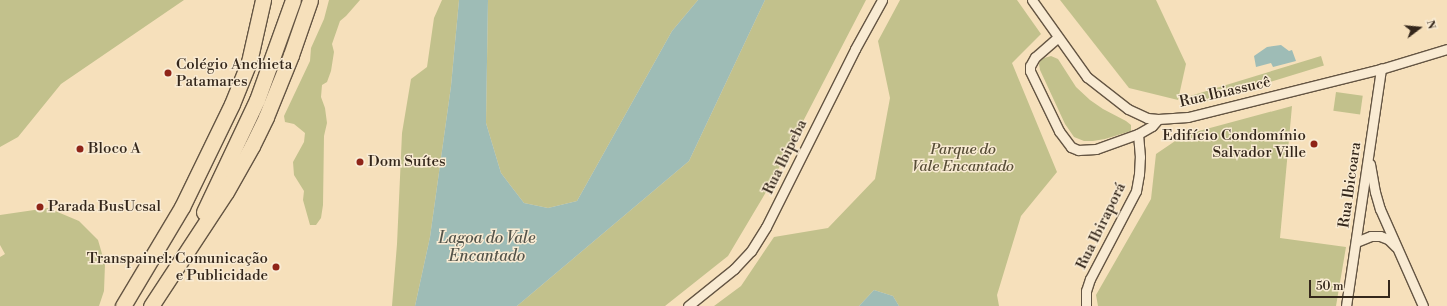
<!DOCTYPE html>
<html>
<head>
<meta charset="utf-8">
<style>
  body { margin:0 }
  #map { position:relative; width:1447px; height:306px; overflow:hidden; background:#f6e0bb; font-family:"Libre Bodoni",serif }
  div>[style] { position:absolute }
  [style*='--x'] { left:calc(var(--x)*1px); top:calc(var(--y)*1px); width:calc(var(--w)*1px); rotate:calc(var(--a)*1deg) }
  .green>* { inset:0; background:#c2c18c; transform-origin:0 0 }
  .water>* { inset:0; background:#9ebcb6 }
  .roads { filter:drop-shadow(1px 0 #645543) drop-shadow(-1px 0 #645543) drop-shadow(0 1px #645543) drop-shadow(0 -1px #645543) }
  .street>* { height:9px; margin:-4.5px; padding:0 4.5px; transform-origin:4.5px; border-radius:4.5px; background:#f9ebd3 }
  .primary>* { height:15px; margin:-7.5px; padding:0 7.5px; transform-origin:7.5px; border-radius:7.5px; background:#f6e0bb }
  .dots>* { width:11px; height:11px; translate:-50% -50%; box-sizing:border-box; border:2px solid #f9ebd3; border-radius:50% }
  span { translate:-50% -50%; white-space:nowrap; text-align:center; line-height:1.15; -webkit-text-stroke:3px #f9ebd3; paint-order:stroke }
  .poi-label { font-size:15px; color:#34271b }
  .left { translate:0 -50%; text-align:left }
  .right { translate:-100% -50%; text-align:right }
  .street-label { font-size:15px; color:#34271b }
  .park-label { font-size:15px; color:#584e37; font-style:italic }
  .water-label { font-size:16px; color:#54544a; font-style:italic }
  .north { position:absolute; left:1399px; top:8px; width:40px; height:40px; -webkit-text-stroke:3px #f9ebd3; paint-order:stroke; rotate:74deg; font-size:11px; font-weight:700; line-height:16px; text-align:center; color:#34271b }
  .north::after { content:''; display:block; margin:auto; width:14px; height:18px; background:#34271b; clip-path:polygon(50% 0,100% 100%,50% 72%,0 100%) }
  .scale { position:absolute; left:1309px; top:280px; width:81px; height:18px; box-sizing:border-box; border:2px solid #34271b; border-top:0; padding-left:5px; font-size:12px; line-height:14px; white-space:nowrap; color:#34271b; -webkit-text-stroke:3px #f9ebd3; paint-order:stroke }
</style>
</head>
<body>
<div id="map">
  <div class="green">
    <i style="clip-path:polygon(0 0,184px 0,61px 84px,18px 137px,0 147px)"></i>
    <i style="clip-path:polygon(329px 0,360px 0,346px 16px,340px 21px,332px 44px,334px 52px,331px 71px,327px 82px,322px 85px,321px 97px,325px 108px,327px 123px,324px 136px,323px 205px,321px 218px,316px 225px,310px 225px,303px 200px,304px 191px,294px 175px,293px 162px,304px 142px,305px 133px,294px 124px,285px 122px,284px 116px,310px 61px,311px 48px,324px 19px)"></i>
    <i style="clip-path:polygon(442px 0,459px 0,451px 86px,430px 237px,415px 306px,392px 306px,397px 244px,402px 133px,411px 79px,427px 67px,434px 18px)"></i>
    <i style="clip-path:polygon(488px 0,698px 0,672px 31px,577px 201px,548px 208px,524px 203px,501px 173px,486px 123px)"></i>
    <i style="clip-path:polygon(765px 0,866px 0,769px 187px,728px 256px,665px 306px,517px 306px,689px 161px)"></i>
    <i style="clip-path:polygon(900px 0,1017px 0,1041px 34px,1012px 63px,1057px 172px,1021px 216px,997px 295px,999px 306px,899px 306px,893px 296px,874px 290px,859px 306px,714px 306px,741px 286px,774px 237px,828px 228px,875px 179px,890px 98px,878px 41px)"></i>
    <i style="clip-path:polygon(1060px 0,1156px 0,1186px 64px,1178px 100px,1129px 88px)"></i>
    <i style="clip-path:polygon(1051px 56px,1058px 59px,1076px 87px,1090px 100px,1103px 109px,1126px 121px,1131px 125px,1131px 131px,1105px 139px,1093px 141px,1084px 141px,1074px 137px,1065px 124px,1040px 70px,1039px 64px,1041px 59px)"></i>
    <i style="left:1321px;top:56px;width:10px;height:136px;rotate:73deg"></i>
    <i style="left:1336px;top:92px;width:27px;height:19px;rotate:8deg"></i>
    <i style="clip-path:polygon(1292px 106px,1280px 238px,1346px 247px,1336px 306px,1098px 306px,1096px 295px,1151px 199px,1156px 154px,1184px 135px)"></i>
    <i style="clip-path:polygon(48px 208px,79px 221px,98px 240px,105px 264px,104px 291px,99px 306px,0 306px,0 257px,5px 254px,0 245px,0 215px)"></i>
  </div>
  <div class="water">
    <i style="clip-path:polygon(459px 0,488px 0,486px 123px,501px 173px,524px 203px,548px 208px,577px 201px,672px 31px,698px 0,765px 0,689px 161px,517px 306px,415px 306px,430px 237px,451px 86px)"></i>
    <i style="clip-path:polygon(1281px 45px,1289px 51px,1292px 50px,1296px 61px,1273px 67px,1271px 63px,1256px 67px,1254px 56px,1267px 47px)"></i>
    <i style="clip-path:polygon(874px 290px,893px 296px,899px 306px,859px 306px)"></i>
  </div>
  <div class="roads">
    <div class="street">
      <i style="--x:1032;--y:0;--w:95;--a:54.5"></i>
      <i style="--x:1087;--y:77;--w:52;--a:38"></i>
      <i style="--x:1128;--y:109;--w:21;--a:25"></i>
      <i style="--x:1147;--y:118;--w:11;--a:5"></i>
      <i style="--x:1158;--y:119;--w:30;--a:-4"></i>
      <i style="--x:1188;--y:117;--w:199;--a:-14"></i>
      <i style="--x:1381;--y:69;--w:69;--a:-16.9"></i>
      <i style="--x:1057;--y:38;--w:29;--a:139"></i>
      <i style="--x:1035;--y:57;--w:10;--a:119"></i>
      <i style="--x:1030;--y:66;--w:5;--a:90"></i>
      <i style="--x:1030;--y:71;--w:67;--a:64.2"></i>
      <i style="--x:1059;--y:131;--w:20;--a:53"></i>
      <i style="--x:1071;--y:147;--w:8;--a:23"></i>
      <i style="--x:1078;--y:150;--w:18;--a:-3"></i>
      <i style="--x:1096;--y:149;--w:45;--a:-19.7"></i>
      <i style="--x:1138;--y:134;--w:16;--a:-30"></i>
      <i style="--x:1152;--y:126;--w:9;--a:-49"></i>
      <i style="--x:1370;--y:164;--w:28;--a:80"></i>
      <i style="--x:1375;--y:192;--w:18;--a:74"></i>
      <i style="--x:1380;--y:209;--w:106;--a:66.1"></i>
      <i style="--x:1356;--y:242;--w:16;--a:-22"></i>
      <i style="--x:1371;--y:236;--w:9;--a:0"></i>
      <i style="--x:1380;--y:236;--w:9;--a:21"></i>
      <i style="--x:1388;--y:239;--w:11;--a:45"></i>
      <i style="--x:688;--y:306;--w:59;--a:-38.8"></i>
      <i style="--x:734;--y:269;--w:25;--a:-47"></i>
      <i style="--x:751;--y:251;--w:28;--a:-58"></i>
      <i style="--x:766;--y:227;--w:199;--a:-63.4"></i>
      <i style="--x:855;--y:49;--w:56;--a:-61.1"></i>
      <i style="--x:1086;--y:306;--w:15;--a:-90"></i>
      <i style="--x:1086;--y:291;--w:13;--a:-72"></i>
      <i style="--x:1090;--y:279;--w:99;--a:-62.4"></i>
      <i style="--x:1136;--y:191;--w:17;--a:-80"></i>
      <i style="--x:1139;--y:174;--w:17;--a:-87"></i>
      <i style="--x:1140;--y:157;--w:23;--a:-95"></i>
      <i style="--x:1346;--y:306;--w:240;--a:-81.6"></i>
    </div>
    <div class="primary">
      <i style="--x:204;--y:212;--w:124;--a:-64.7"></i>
      <i style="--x:257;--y:100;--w:106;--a:-70.2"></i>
      <i style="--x:123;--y:306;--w:115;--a:-59.2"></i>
      <i style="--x:182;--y:207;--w:114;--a:-64.1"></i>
      <i style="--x:232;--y:104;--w:45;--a:-68"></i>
      <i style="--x:249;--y:62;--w:64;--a:-77.3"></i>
      <i style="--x:151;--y:306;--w:136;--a:-56.7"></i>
      <i style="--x:226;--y:192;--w:53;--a:-60.5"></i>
      <i style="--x:252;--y:146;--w:32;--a:-64"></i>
      <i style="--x:266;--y:117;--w:67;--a:-68"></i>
      <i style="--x:291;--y:55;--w:58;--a:-70.9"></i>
    </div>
  </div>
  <div class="dots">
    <i style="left:168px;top:73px;background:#8f2418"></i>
    <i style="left:1314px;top:144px;background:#8f2418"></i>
    <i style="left:80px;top:149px;background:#8f2418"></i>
    <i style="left:360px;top:162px;background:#8f2418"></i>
    <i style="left:40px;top:207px;background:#8f2418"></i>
    <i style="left:276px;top:267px;background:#8f2418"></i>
  </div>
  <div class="poi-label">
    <span class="left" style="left:176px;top:73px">Colégio Anchieta<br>Patamares</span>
    <span class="right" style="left:1306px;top:144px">Edifício Condomínio<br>Salvador Ville</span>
    <span class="left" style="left:88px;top:149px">Bloco A</span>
    <span class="left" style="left:368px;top:162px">Dom Suítes</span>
    <span class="left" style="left:48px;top:207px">Parada BusUcsal</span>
    <span class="right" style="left:268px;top:267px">Transpainel: Comunicação<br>e Publicidade</span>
  </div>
  <div class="street-label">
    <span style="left:1225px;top:92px;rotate:-13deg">Rua Ibiassucê</span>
    <span style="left:785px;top:157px;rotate:-64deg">Rua Ibipeba</span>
    <span style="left:1350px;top:185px;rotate:-82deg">Rua Ibicoara</span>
    <span style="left:1101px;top:226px;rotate:-64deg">Rua Ibiraporá</span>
  </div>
  <div class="park-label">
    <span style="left:963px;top:158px">Parque do<br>Vale Encantado</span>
  </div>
  <div class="water-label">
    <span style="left:487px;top:247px">Lagoa do Vale<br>Encantado</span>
  </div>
  <div class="north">N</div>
  <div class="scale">50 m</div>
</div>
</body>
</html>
